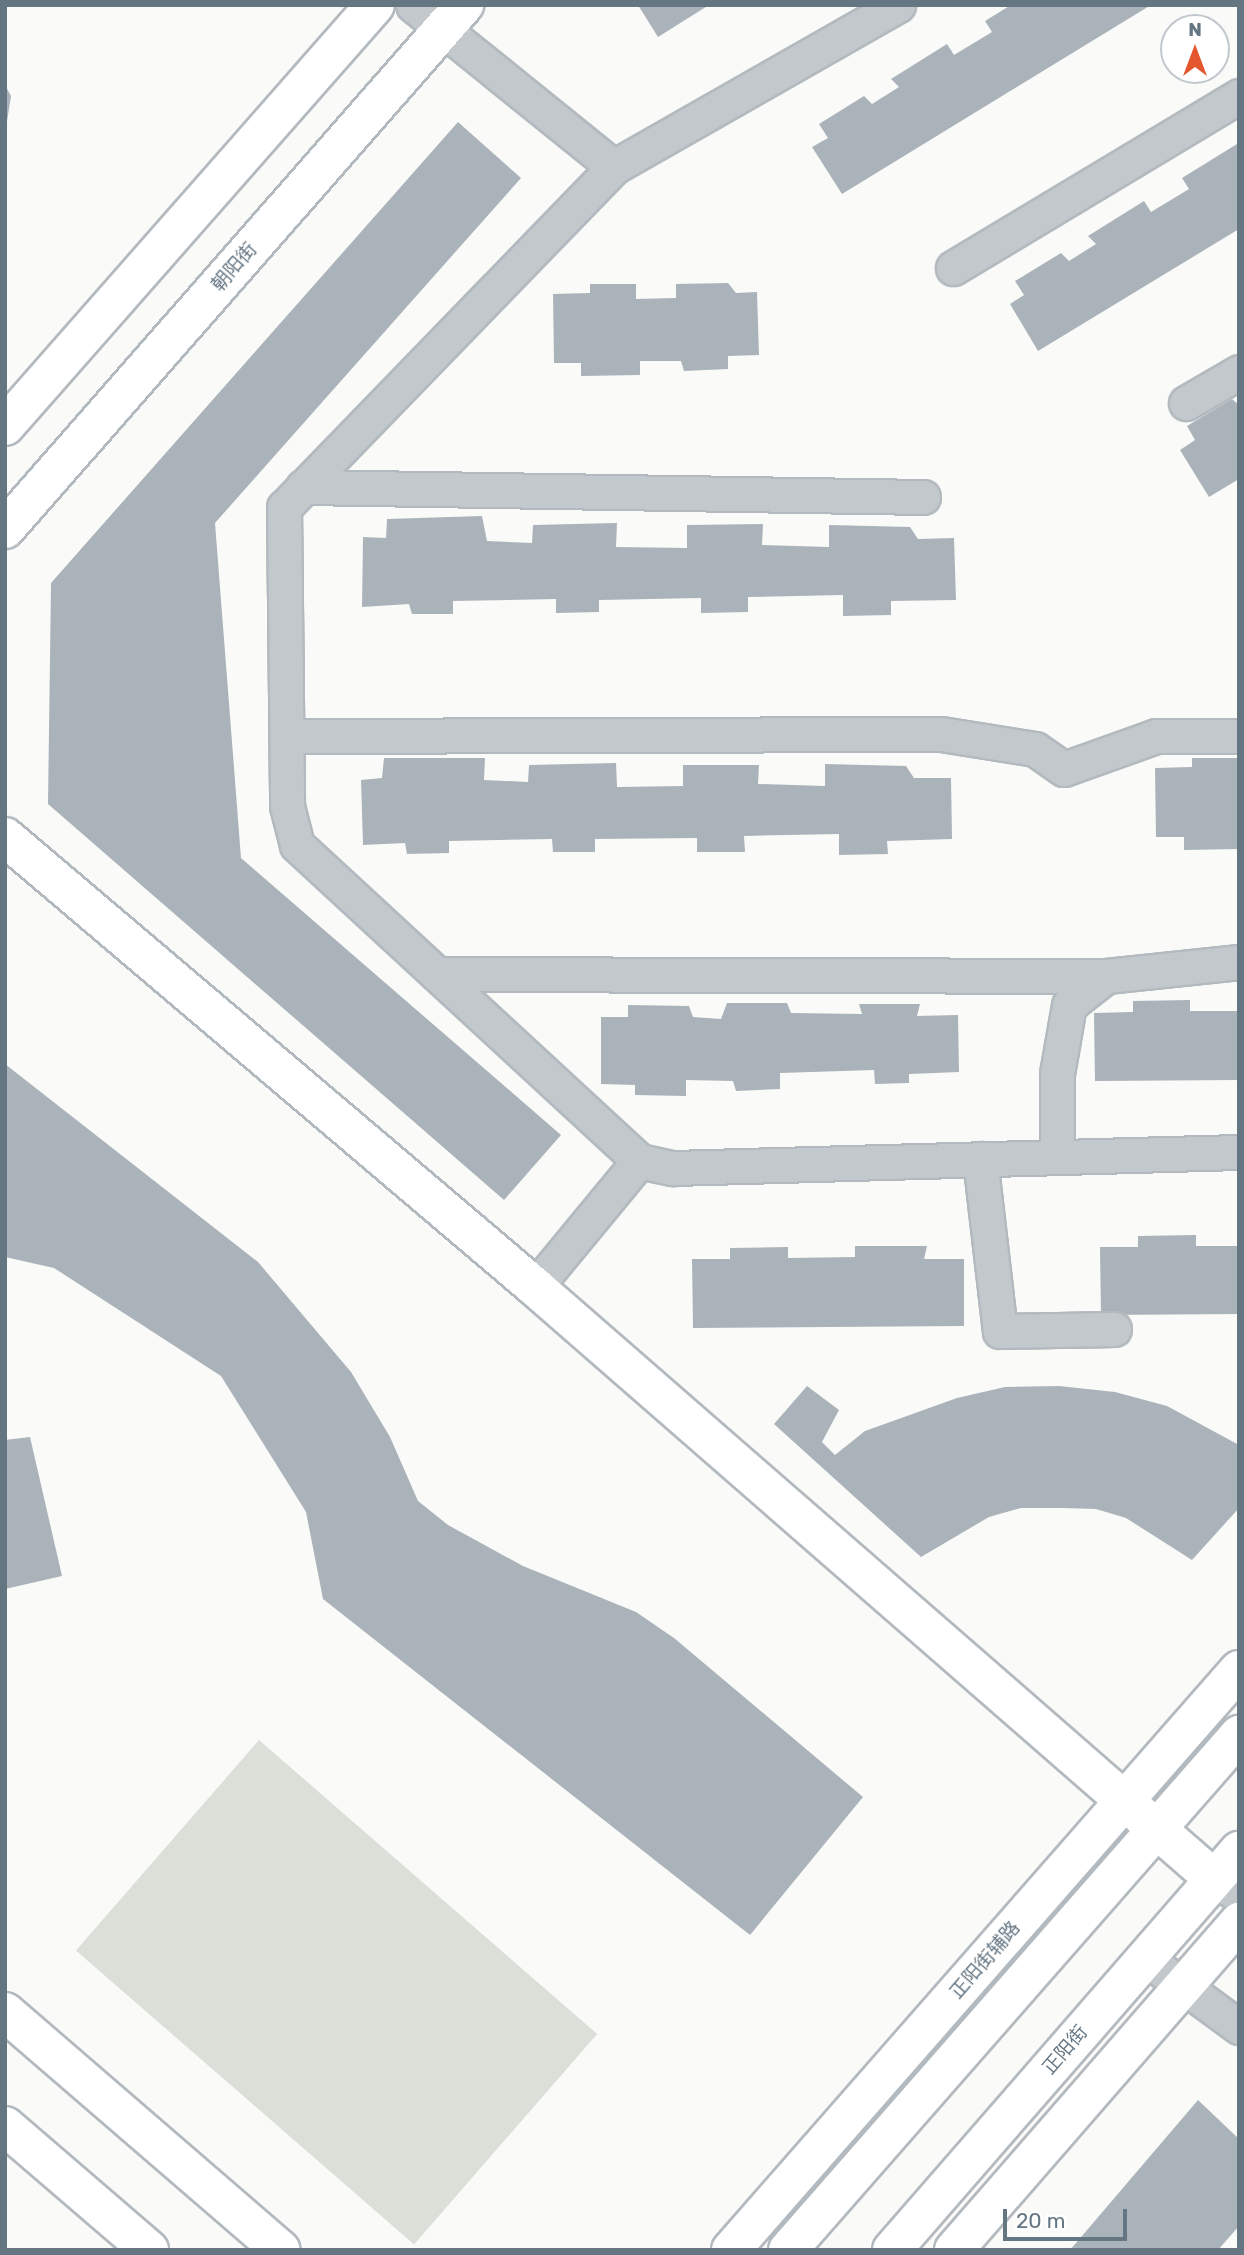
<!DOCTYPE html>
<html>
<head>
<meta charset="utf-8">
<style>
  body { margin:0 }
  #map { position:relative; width:1244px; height:2255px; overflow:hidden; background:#fafaf8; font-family:Rubik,"Noto Sans SC",sans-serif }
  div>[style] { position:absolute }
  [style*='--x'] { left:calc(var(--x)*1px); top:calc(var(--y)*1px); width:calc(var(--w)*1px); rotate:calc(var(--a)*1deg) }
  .green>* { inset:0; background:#dadfd7; transform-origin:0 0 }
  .building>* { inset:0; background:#aab3b9 }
  .roads { filter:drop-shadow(2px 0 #b3babf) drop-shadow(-2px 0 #b3babf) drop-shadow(0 2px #b3babf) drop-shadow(0 -2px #b3babf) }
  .street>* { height:33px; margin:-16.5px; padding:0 16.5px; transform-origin:16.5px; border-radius:16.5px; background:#c3c8cc }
  .secondary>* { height:38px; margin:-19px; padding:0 19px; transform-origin:19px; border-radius:19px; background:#fff }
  span { translate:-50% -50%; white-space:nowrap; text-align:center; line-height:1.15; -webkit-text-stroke:7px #fff; paint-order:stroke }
  .street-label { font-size:19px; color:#657683 }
  .frame { position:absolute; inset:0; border:7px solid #657683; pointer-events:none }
  .north { position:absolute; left:1160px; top:14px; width:70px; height:70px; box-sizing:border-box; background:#fff; border:2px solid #c1c8cd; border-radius:50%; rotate:0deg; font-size:19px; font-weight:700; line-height:28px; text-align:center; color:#657683 }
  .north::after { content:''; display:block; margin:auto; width:24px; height:32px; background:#e4572e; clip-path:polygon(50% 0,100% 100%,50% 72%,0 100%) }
  .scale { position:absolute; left:1003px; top:2209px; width:124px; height:32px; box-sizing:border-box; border:4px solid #657683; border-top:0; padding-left:9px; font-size:21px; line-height:24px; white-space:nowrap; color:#657683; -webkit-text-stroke:5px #fff; paint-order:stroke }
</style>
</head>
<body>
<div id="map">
  <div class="green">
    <i style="left:259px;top:1740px;width:448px;height:279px;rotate:41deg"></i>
  </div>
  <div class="building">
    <i style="clip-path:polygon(638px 5px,709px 5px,658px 37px)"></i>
    <i style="clip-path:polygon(1011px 5px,1151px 5px,842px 194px,812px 147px,828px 138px,819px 124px,864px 96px,872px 104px,899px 87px,891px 79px,947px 44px,954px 55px,992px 32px,985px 21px)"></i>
    <i style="clip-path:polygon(5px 85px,11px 96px,5px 134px)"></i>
    <i style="clip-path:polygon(458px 122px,521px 178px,215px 523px,241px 858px,561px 1135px,504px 1200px,48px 804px,51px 583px)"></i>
    <i style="clip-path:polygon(1237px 144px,1239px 229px,1038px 351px,1010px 304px,1024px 295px,1015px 281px,1061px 253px,1069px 261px,1096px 244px,1088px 236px,1144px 201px,1151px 212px,1189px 189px,1182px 178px)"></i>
    <i style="clip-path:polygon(728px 283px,736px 293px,757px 292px,759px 355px,728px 356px,728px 369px,684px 371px,681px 361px,640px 361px,640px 375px,581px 376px,581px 363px,554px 363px,553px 294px,590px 293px,590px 284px,636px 284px,636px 299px,676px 298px,676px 284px)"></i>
    <i style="clip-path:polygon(1232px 399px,1239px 405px,1239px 479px,1209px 497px,1180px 450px,1195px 440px,1187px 426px)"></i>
    <i style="clip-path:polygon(482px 516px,487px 541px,532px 543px,533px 525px,617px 523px,616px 547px,687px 548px,687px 525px,763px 524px,762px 545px,829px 547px,829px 525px,910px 527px,918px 539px,954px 538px,956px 600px,891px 601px,891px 615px,843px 616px,843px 595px,748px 597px,748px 612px,701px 613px,701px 598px,599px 600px,599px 612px,556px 613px,556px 599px,453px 601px,453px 614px,412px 614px,409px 604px,362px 607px,363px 537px,386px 538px,387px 519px)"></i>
    <i style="clip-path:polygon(384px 758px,485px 758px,484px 780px,528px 782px,529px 765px,616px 763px,617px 787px,683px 786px,683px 765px,759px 765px,758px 784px,825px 786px,825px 764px,906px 766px,914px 778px,951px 778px,952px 839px,887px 841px,888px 854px,839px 855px,839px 834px,744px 836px,745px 852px,697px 852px,697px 838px,595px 839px,595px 852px,553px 852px,552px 839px,449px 841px,449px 853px,407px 854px,405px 843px,363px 845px,361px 780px,382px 778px)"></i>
    <i style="clip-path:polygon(1192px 758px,1239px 758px,1239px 849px,1184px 850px,1184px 837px,1156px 837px,1155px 768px,1192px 767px)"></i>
    <i style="clip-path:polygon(1190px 1000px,1190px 1011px,1239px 1011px,1239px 1080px,1095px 1081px,1094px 1013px,1133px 1012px,1133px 1001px)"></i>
    <i style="clip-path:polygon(727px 1003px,787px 1003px,791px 1013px,862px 1014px,859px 1004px,920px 1004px,917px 1016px,958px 1015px,959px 1072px,909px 1074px,909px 1083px,875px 1084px,874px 1070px,780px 1073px,780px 1089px,736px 1091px,733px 1081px,686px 1080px,686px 1096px,635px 1095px,635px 1085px,601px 1084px,601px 1017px,628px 1017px,628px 1005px,689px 1006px,693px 1017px,721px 1019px)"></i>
    <i style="clip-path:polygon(5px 1064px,258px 1262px,351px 1372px,390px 1437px,418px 1501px,448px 1525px,523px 1566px,636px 1612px,674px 1638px,863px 1797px,750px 1935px,323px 1599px,306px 1512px,221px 1376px,54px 1268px,5px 1257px)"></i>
    <i style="clip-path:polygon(1196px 1235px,1196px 1246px,1239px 1246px,1239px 1314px,1101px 1315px,1100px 1247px,1138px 1247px,1138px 1236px)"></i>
    <i style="clip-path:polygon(855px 1246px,927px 1246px,924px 1259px,964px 1259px,964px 1326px,693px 1328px,692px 1259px,730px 1259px,730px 1248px,788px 1247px,788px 1258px,855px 1257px)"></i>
    <i style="clip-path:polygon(807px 1386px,839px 1410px,822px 1442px,835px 1455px,865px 1431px,957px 1398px,1005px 1387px,1059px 1386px,1115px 1392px,1167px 1406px,1239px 1445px,1239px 1508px,1192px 1560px,1126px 1518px,1096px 1509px,1063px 1508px,1021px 1508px,989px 1517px,921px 1557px,774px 1424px)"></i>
    <i style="clip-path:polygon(30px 1437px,62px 1576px,5px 1589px,5px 1440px)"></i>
    <i style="clip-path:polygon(1198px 2100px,1239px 2139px,1239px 2226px,1218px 2250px,1070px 2250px)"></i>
  </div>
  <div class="roads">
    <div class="street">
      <i style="--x:413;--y:5;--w:258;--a:38.9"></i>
      <i style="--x:614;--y:167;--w:474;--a:134.1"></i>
      <i style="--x:284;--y:507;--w:299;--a:89.4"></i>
      <i style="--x:287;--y:806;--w:40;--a:75.6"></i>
      <i style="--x:297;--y:845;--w:466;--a:42.7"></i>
      <i style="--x:639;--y:1161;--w:163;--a:129.5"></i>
      <i style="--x:614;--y:167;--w:327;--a:-29.7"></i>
      <i style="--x:953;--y:268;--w:334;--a:-31"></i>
      <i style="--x:1186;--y:403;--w:61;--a:-30.3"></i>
      <i style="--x:303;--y:487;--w:620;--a:0.92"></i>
      <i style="--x:287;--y:736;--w:654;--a:-0.18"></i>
      <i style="--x:941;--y:734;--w:95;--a:9.1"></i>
      <i style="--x:1035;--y:749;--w:35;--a:35"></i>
      <i style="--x:1064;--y:769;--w:98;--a:-19.7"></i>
      <i style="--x:1156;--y:736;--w:83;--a:0"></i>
      <i style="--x:437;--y:974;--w:669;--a:0.17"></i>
      <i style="--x:1106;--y:976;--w:47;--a:141.9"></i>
      <i style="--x:1069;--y:1005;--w:70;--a:99.9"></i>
      <i style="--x:1057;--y:1074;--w:83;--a:90"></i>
      <i style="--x:1106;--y:976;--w:134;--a:-6"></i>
      <i style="--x:980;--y:1159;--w:173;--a:83.4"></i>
      <i style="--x:1000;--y:1331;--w:114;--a:-1"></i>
      <i style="--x:639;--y:1161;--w:35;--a:12"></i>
      <i style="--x:673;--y:1168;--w:566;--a:-1.62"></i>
      <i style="--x:1214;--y:1879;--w:30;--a:33"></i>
      <i style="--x:1145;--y:1958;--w:117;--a:36.3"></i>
    </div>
    <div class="secondary">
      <i style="--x:5;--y:426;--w:560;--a:-48.69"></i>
      <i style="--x:5;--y:529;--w:697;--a:-48.78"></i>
      <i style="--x:5;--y:837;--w:695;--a:40.33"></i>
      <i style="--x:535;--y:1287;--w:901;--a:41.08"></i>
      <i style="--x:5;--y:2012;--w:364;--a:40.8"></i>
      <i style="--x:5;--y:2126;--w:190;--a:40.7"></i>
      <i style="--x:731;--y:2250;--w:771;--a:-48.79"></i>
      <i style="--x:788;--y:2250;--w:685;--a:-48.79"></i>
      <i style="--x:892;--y:2250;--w:529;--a:-48.99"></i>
      <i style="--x:954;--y:2250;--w:435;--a:-49"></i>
    </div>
  </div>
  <div class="street-label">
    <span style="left:234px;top:267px;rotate:-49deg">朝阳街</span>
    <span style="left:985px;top:1960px;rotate:-49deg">正阳街辅路</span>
    <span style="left:1065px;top:2050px;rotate:-49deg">正阳街</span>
  </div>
  <div class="frame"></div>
  <div class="north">N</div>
  <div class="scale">20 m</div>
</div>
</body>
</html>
